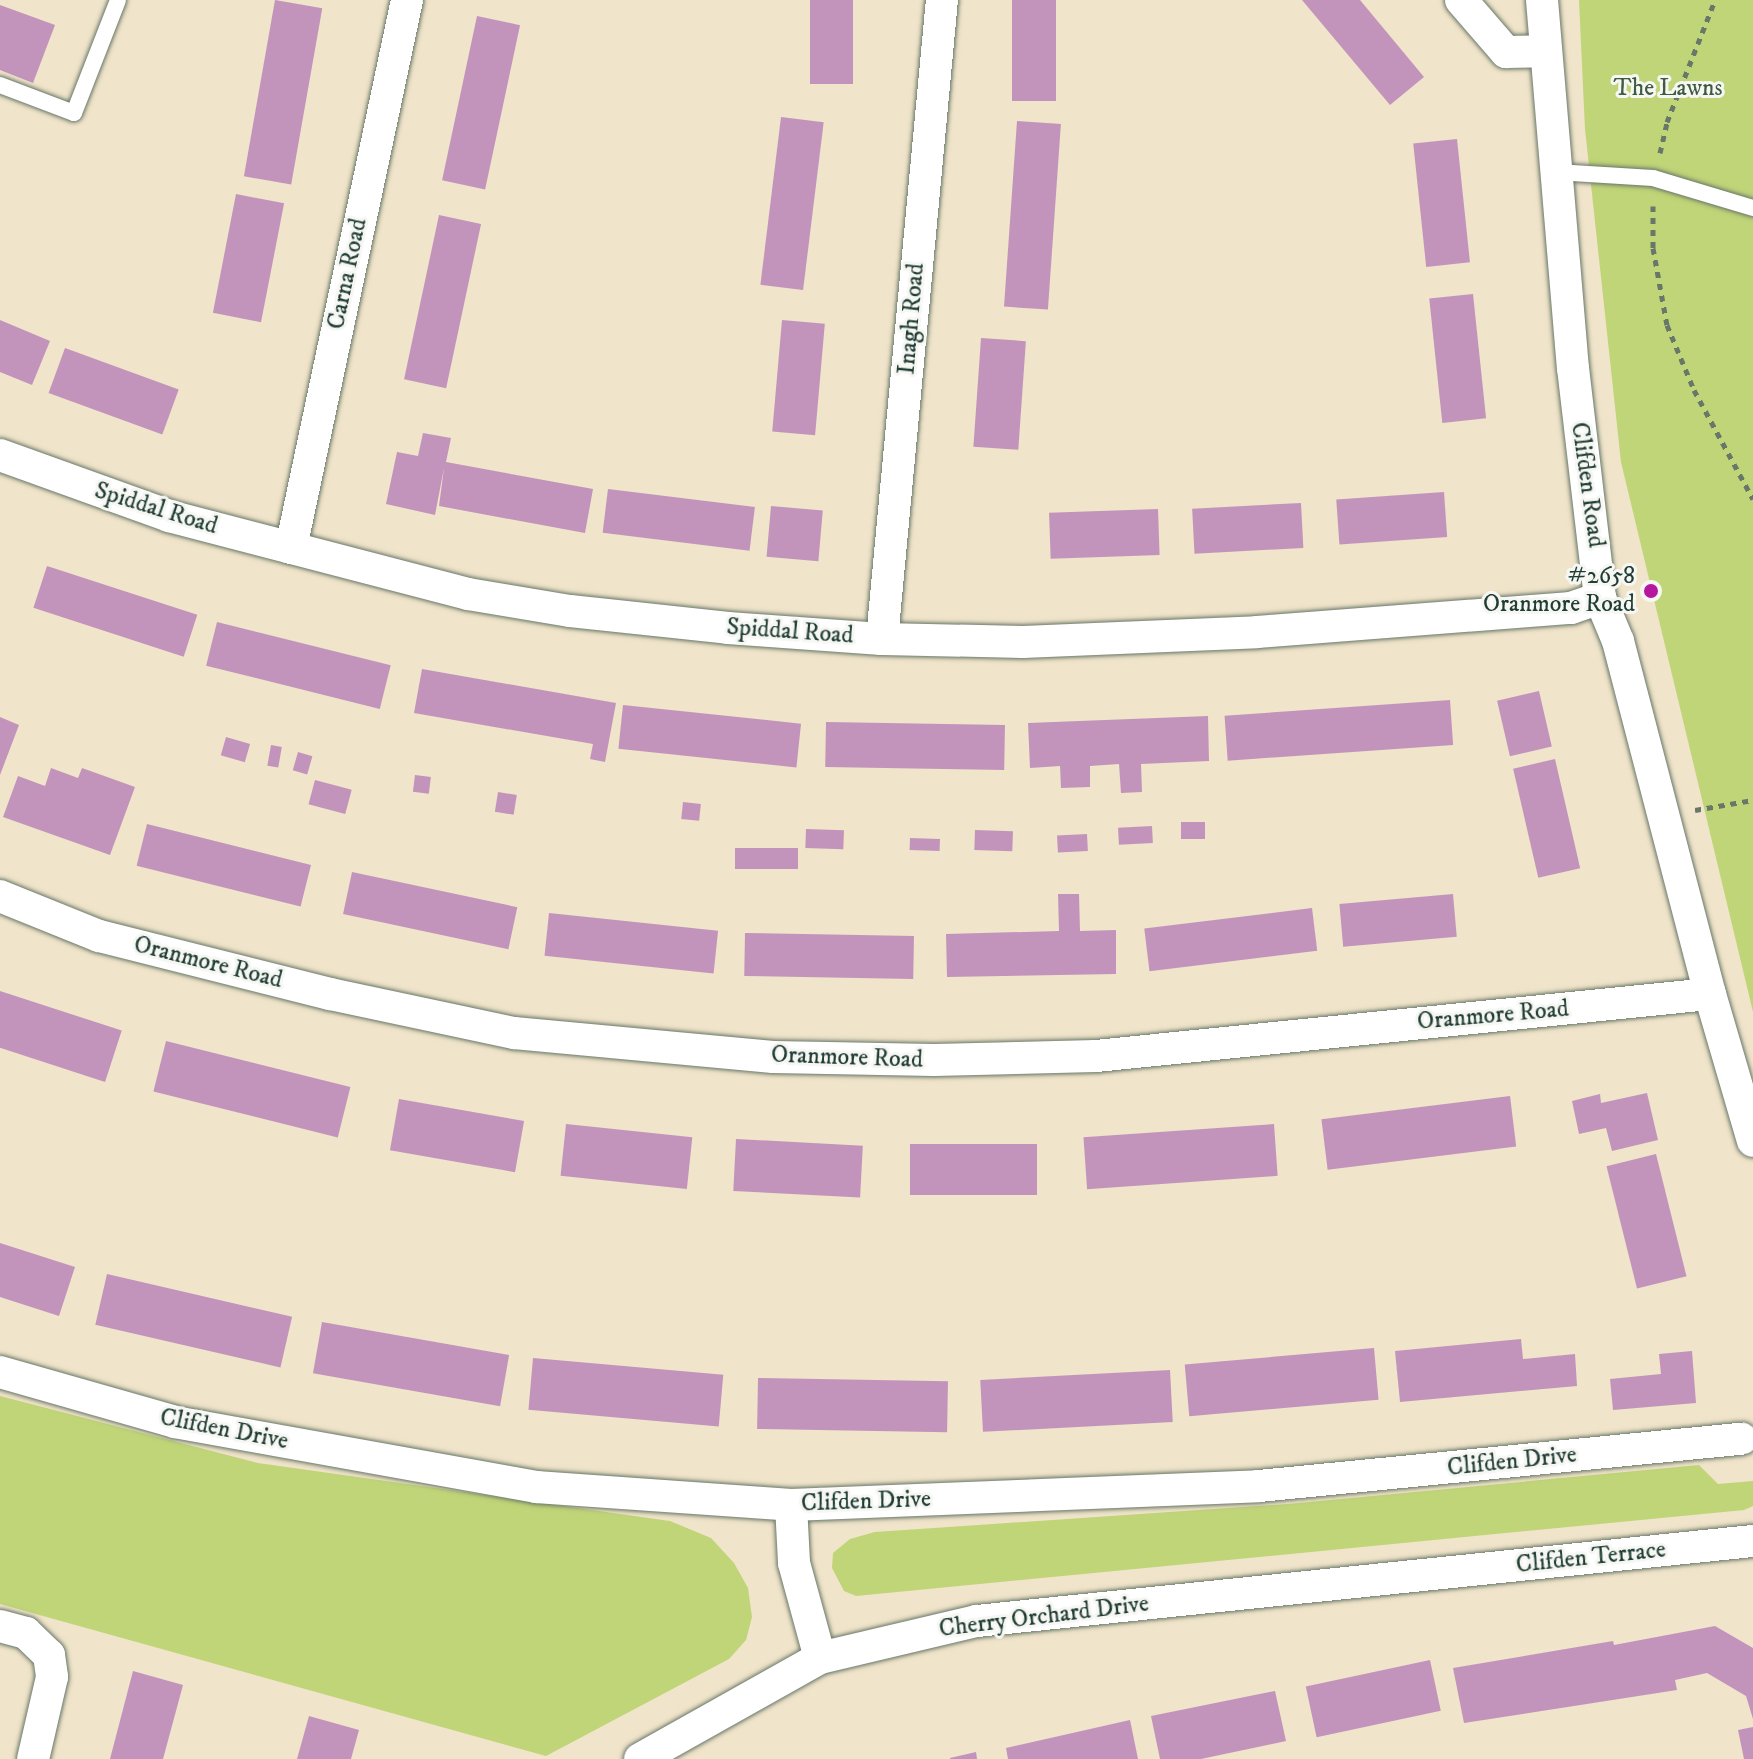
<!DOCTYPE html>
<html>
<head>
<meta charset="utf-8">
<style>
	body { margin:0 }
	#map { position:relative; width:1753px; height:1759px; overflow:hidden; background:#f0e4ca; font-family:"IM FELL DW Pica",serif }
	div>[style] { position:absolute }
	.green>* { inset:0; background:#c0d478 }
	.building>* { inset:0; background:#c294bc; transform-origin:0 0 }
	.path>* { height:5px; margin-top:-2.5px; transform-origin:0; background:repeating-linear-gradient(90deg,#687768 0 6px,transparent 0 12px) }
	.roads { filter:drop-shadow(0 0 2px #687768) drop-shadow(0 0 2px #687768) }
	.lane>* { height:16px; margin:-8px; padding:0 8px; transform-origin:8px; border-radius:8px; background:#fff }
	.street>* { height:32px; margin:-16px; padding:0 16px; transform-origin:16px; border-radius:16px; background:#fff }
	.dots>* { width:22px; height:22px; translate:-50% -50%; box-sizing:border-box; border:4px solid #f6f6f2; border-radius:50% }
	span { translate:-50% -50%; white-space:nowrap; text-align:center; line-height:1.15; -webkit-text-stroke:6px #f6f6f2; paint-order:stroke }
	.park-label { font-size:24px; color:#3f5b42 }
	.street-label { font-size:24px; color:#1f3d34 }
	.poi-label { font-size:24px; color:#1f3d34 }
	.right { translate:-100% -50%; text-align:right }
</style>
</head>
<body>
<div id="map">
	<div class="green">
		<div style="clip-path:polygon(1579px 0,1753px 0,1753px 1012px,1621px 462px,1585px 129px)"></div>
		<div style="clip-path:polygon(0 1396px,258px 1463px,670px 1521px,711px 1538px,734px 1563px,748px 1588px,752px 1617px,746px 1640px,729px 1659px,546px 1756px,0 1604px)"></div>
		<div style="clip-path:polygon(1699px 1465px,1718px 1484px,1753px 1481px,1753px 1506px,1744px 1510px,856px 1596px,844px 1591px,832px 1568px,833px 1553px,850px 1539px,875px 1532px,1288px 1504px)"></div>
	</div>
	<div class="building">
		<div style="left:275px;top:0;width:48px;height:179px;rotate:10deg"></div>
		<div style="left:810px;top:0;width:43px;height:84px"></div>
		<div style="left:1012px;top:0;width:44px;height:101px"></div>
		<div style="clip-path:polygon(1302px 0,1360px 0,1424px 77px,1390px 105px)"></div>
		<div style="clip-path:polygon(0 5px,55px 25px,33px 83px,0 70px)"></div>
		<div style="left:477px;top:16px;width:44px;height:168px;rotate:12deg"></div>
		<div style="left:781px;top:117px;width:43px;height:169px;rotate:7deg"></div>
		<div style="left:1017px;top:121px;width:44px;height:186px;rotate:4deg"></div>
		<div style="left:1457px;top:139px;width:124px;height:44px;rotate:84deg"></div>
		<div style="left:236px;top:194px;width:49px;height:121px;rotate:11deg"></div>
		<div style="left:439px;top:215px;width:43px;height:168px;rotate:12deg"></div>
		<div style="left:1473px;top:294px;width:125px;height:44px;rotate:84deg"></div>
		<div style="clip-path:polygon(0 320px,50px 341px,32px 385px,0 372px)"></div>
		<div style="left:782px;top:320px;width:43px;height:112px;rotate:5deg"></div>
		<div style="left:981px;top:338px;width:45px;height:109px;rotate:4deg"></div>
		<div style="left:65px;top:348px;width:121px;height:48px;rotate:20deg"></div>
		<div style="clip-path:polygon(423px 433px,451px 438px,446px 462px,593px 489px,585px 533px,439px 506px,444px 468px,435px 515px,386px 504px,397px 452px,418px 456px)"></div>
		<div style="left:608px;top:489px;width:148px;height:44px;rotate:7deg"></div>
		<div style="left:1444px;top:492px;width:45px;height:108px;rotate:86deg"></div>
		<div style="left:1301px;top:503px;width:45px;height:109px;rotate:87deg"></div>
		<div style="left:771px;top:506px;width:52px;height:51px;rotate:5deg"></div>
		<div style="left:1158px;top:509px;width:46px;height:109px;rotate:88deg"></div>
		<div style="left:47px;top:566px;width:158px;height:44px;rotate:18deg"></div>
		<div style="left:217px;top:622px;width:179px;height:45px;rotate:14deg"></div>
		<div style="clip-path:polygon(422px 669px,616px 703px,605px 762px,590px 759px,593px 744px,414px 713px)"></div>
		<div style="left:1539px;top:691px;width:57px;height:43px;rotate:77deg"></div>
		<div style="left:1450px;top:700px;width:45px;height:226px;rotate:86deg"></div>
		<div style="left:623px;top:705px;width:179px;height:44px;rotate:6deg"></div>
		<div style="clip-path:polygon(1208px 716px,1209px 761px,1141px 764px,1142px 792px,1121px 793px,1119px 764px,1090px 766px,1090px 787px,1061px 788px,1060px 766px,1030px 768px,1028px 723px)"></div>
		<div style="clip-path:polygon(0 717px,19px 725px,0 775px)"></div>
		<div style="left:826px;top:722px;width:179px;height:45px;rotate:1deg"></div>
		<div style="left:226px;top:737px;width:25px;height:19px;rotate:16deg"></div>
		<div style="left:271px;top:745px;width:11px;height:21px;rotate:10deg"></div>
		<div style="left:298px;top:752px;width:15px;height:19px;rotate:16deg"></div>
		<div style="left:1555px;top:759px;width:112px;height:43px;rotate:77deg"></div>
		<div style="clip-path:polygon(51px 768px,78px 778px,82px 768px,135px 787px,110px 855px,3px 817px,18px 776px,45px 786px)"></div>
		<div style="left:415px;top:775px;width:16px;height:17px;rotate:7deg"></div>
		<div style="left:315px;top:780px;width:38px;height:25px;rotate:15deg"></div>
		<div style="left:498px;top:792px;width:19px;height:20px;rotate:9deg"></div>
		<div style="left:683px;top:802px;width:18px;height:17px;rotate:6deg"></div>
		<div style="left:1205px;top:822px;width:17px;height:24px;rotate:90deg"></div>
		<div style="left:147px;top:824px;width:169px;height:43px;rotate:14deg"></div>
		<div style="left:1152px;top:826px;width:17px;height:34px;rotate:87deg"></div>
		<div style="left:806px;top:829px;width:38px;height:19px;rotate:2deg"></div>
		<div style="left:975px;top:830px;width:38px;height:20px;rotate:2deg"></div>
		<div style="left:1087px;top:834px;width:17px;height:30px;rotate:87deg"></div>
		<div style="left:910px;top:838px;width:30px;height:12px;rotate:2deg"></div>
		<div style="left:735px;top:848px;width:63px;height:21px"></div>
		<div style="left:352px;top:872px;width:169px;height:43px;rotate:12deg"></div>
		<div style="clip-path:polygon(1058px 894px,1079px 894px,1080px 931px,1116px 930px,1116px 974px,947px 977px,946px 934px,1059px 931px)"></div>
		<div style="left:1453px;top:894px;width:43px;height:114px;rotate:85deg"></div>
		<div style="left:1312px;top:908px;width:43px;height:169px;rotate:83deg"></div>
		<div style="left:549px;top:913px;width:170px;height:43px;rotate:6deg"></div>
		<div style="left:745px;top:933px;width:169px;height:43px;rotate:1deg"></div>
		<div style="left:0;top:991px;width:128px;height:54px;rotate:18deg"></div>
		<div style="left:166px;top:1041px;width:190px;height:52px;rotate:14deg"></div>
		<div style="clip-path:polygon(1647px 1093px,1658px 1140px,1612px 1151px,1606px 1128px,1579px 1134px,1572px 1101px,1600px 1094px,1601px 1103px)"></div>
		<div style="left:1510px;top:1096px;width:51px;height:190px;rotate:83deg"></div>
		<div style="left:399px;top:1099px;width:127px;height:52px;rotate:10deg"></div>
		<div style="left:566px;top:1124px;width:127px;height:52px;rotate:6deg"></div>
		<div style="left:1274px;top:1124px;width:52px;height:191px;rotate:86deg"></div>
		<div style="left:736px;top:1139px;width:127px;height:52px;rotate:3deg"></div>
		<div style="left:910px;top:1144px;width:127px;height:51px"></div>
		<div style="left:1656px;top:1154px;width:126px;height:51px;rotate:76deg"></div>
		<div style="clip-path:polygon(0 1243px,75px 1267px,59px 1316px,0 1297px)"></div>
		<div style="left:107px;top:1274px;width:190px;height:52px;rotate:13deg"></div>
		<div style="left:322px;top:1322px;width:190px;height:52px;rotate:10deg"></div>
		<div style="clip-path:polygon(1521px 1339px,1523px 1359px,1575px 1354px,1577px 1386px,1400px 1402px,1395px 1351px)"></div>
		<div style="left:1374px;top:1348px;width:52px;height:190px;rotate:85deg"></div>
		<div style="clip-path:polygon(1692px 1351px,1696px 1403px,1613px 1410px,1610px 1379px,1661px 1374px,1659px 1354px)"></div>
		<div style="left:533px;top:1358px;width:191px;height:52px;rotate:5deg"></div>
		<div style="left:1170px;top:1370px;width:52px;height:190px;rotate:87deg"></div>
		<div style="left:758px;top:1378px;width:190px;height:51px;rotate:1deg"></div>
		<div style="clip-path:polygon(1715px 1626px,1753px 1648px,1753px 1719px,1746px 1696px,1707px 1673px,1675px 1680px,1677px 1690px,1464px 1723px,1453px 1668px,1613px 1641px,1614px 1645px)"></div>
		<div style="left:1430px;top:1660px;width:52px;height:127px;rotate:78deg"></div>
		<div style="clip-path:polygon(133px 1671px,183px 1685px,163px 1759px,110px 1759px)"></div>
		<div style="clip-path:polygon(1275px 1691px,1286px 1741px,1201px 1759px,1160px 1759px,1151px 1716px)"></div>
		<div style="clip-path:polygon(309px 1716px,359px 1730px,351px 1759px,297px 1759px)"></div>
		<div style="clip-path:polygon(1130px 1720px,1138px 1759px,1008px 1759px,1006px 1748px)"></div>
		<div style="clip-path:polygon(1753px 1727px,1753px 1759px,1744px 1759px,1738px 1730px)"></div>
		<div style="clip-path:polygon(976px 1752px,977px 1759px,950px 1759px,950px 1758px)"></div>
	</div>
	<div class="path">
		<div style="left:1660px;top:153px;width:32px;rotate:-77deg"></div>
		<div style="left:1667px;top:122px;width:131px;rotate:-68.5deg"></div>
		<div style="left:1653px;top:206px;width:42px;rotate:90deg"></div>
		<div style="left:1653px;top:248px;width:78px;rotate:79.7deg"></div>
		<div style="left:1667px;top:325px;width:70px;rotate:67.4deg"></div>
		<div style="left:1694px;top:390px;width:124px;rotate:61.6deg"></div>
		<div style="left:1695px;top:810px;width:59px;rotate:-9.8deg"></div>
	</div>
	<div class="roads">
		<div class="lane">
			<div style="left:0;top:85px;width:79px;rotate:20.7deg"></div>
			<div style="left:74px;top:113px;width:121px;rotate:-68.7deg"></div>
			<div style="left:1556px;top:172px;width:97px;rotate:3.5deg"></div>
			<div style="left:1653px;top:178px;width:104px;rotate:16.7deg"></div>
		</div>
		<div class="street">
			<div style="left:1461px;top:0;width:69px;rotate:49.1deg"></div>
			<div style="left:1506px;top:52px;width:39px;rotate:-1deg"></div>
			<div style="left:1542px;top:0;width:369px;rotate:85.2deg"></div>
			<div style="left:1573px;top:368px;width:232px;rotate:83.3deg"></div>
			<div style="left:1600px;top:598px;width:47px;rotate:67.3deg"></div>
			<div style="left:1618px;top:641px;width:365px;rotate:75.4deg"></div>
			<div style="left:1710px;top:994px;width:153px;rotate:73.7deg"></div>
			<div style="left:0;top:455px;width:180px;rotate:19.8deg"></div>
			<div style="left:169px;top:516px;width:309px;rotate:14.6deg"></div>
			<div style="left:468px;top:594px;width:103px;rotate:9.5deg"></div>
			<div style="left:570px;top:611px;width:159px;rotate:6.1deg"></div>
			<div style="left:728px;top:628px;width:154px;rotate:4.1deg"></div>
			<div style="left:882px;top:639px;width:141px;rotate:1.2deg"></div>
			<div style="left:1023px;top:642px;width:234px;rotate:-2.4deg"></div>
			<div style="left:1257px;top:632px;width:315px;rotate:-4.4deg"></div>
			<div style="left:1571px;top:608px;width:31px;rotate:-19deg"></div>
			<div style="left:291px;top:548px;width:560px;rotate:-78.05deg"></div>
			<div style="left:882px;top:639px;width:642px;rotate:-84.64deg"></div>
			<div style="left:0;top:896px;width:107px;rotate:22deg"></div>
			<div style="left:99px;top:936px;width:238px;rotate:14.1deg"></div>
			<div style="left:330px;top:994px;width:188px;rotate:12deg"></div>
			<div style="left:514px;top:1033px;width:260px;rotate:5.3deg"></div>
			<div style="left:773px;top:1057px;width:161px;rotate:1.1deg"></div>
			<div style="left:934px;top:1060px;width:162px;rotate:-1.4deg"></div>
			<div style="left:1096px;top:1056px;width:617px;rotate:-5.77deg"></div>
			<div style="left:0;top:1372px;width:182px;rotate:15.9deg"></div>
			<div style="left:175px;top:1422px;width:367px;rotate:10.2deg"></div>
			<div style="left:536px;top:1487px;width:256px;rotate:4deg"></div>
			<div style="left:791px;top:1505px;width:468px;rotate:-2.3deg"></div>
			<div style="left:1259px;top:1486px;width:485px;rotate:-5.6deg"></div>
			<div style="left:791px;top:1505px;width:58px;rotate:87deg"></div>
			<div style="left:794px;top:1563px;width:98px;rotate:74.7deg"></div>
			<div style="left:0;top:1626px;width:27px;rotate:15deg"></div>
			<div style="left:26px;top:1633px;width:32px;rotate:44deg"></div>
			<div style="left:49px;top:1655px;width:22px;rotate:82deg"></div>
			<div style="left:52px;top:1677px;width:84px;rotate:103deg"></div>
			<div style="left:640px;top:1759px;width:206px;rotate:-29.3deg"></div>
			<div style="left:820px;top:1658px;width:161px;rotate:-13.3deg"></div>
			<div style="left:977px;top:1621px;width:780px;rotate:-5.89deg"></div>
		</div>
	</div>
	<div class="dots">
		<div style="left:1651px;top:591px;background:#b5179e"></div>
	</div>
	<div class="park-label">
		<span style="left:1668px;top:89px">The Lawns</span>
	</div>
	<div class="street-label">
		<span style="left:348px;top:274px;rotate:-78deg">Carna Road</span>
		<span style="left:912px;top:319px;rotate:-85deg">Inagh Road</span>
		<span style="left:1587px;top:485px;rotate:82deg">Clifden Road</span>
		<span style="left:156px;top:509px;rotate:17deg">Spiddal Road</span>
		<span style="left:790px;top:632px;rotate:4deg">Spiddal Road</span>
		<span style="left:208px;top:963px;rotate:14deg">Oranmore Road</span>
		<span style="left:1493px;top:1016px;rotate:-5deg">Oranmore Road</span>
		<span style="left:847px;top:1058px;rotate:2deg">Oranmore Road</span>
		<span style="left:224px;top:1430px;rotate:11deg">Clifden Drive</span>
		<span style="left:1512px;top:1462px;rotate:-6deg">Clifden Drive</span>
		<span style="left:866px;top:1502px;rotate:-2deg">Clifden Drive</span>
		<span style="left:1591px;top:1558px;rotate:-6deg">Clifden Terrace</span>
		<span style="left:1044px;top:1617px;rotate:-7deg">Cherry Orchard Drive</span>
	</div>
	<div class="poi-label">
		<span class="right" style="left:1635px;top:591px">#2658<br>Oranmore Road</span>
	</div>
</div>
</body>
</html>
